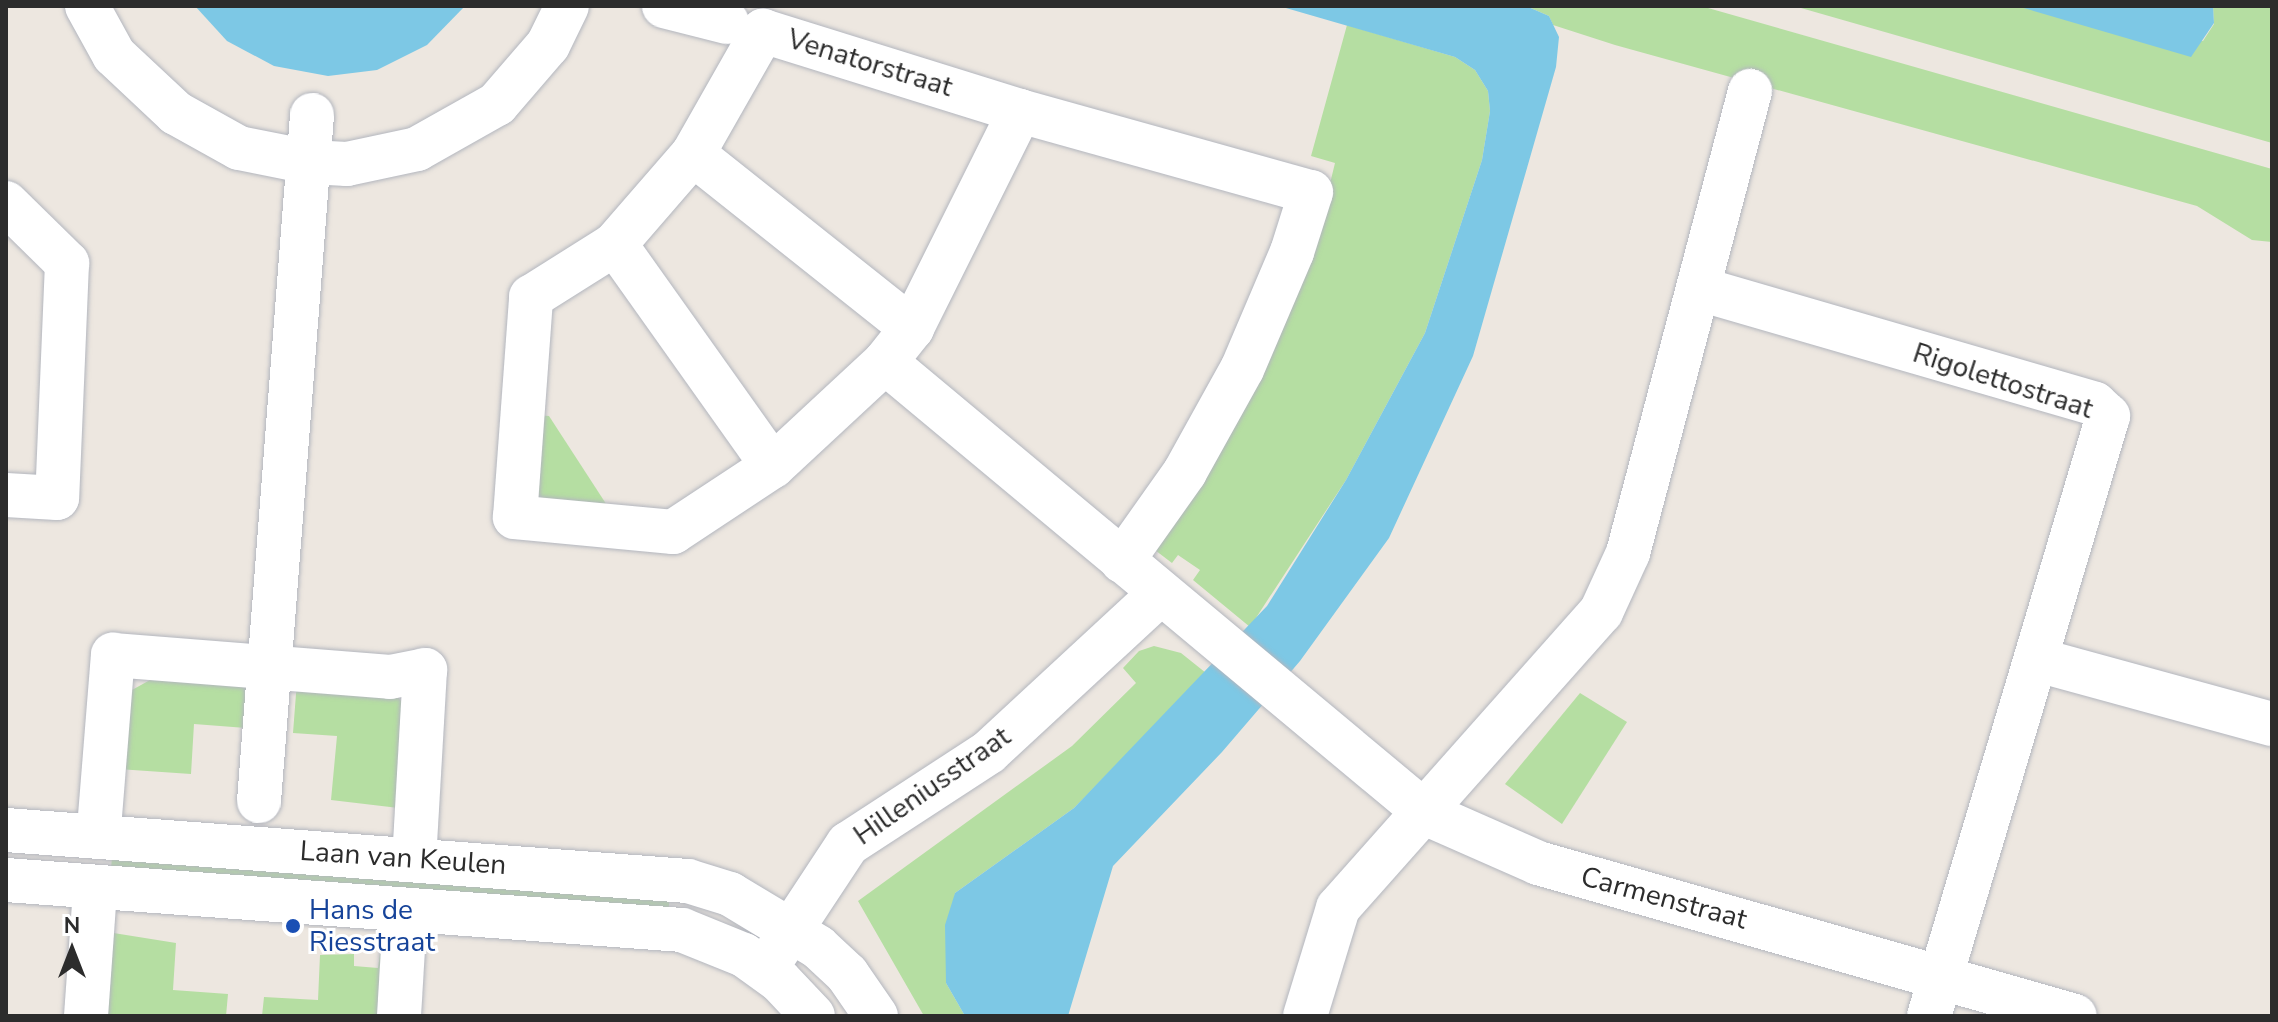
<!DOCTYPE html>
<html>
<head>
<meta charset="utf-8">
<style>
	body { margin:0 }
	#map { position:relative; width:2278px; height:1022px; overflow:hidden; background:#ede7e0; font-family:"Nunito Sans",sans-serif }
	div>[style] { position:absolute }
	.green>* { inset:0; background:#b5dea2; transform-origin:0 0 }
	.water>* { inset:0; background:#7dc8e5 }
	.roads { filter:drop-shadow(0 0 2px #b3b6be) drop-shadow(0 0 2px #b3b6be) }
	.minor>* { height:44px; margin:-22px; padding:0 22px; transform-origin:22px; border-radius:22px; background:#fff }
	.dots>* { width:22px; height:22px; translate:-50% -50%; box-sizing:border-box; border:4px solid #fff; border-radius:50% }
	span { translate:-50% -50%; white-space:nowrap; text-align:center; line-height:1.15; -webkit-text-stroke:6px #fff; paint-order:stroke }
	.street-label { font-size:28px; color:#2c2c2c }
	.transit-label { font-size:28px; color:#164399 }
	.left { translate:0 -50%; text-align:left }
	.frame { position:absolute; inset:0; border:8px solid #2c2c2c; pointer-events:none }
	.north { position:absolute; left:32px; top:910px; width:80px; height:80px; -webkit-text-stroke:6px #fff; paint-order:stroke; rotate:0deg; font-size:22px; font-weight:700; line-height:32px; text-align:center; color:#2c2c2c }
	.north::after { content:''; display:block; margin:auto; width:28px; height:36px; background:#2c2c2c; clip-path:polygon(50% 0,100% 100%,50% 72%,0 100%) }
</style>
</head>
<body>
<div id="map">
	<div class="green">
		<div style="clip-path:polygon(1526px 6px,1701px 6px,2272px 169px,2272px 242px,2252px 240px,2197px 206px,1615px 45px,1553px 25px,1549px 16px)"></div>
		<div style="clip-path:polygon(1794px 6px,2018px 6px,2203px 41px,2214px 24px,2213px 6px,2272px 6px,2272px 143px)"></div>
		<div style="clip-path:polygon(1347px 25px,1455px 57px,1475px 70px,1488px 91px,1490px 111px,1482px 160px,1425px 333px,1346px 480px,1250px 627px,1193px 580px,1200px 570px,1178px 555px,1172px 563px,1147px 544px,1324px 208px,1335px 163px,1311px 156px)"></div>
		<div style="clip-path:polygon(537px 415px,549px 416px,612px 513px,532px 505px)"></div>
		<div style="clip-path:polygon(1154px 646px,1181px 653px,1206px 673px,1074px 808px,955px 893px,946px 983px,965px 1016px,924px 1016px,858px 901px,1072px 746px,1136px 683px,1123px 668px,1139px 651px)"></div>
		<div style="clip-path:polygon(168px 670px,250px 675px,246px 728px,194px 724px,191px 774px,118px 769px,123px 695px)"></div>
		<div style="clip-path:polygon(297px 681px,392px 690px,411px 713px,407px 809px,331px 800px,337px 736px,293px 733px)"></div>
		<div style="clip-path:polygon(1580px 693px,1627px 722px,1562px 824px,1505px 784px)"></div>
		<div style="left:113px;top:846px;width:559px;height:26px;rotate:5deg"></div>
		<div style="clip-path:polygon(101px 931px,176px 943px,173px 990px,228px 994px,226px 1016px,104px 1016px)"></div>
		<div style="clip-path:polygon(354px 954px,354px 966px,378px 968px,380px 954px,395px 957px,392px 1016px,262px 1016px,264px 997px,318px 1000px,320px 955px)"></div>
	</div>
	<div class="water">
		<div style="clip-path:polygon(195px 6px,465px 6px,427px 45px,377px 70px,328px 76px,274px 66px,227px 41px)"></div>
		<div style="clip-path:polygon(1279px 6px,1526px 6px,1549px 16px,1559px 37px,1556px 67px,1473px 356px,1389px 538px,1300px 661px,1222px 752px,1113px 866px,1068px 1016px,965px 1016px,946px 983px,945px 925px,955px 893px,1074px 808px,1267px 606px,1346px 480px,1425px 333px,1482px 160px,1490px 111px,1488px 91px,1475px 70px,1455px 57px)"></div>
		<div style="clip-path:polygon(2017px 6px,2213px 6px,2214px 23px,2191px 57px)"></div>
	</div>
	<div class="roads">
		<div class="minor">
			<div style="left:87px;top:6px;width:56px;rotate:61.1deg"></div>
			<div style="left:114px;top:55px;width:85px;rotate:43.1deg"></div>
			<div style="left:176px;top:113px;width:72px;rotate:29.1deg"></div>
			<div style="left:239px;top:148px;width:71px;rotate:11.3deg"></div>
			<div style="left:309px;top:162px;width:38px;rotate:3deg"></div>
			<div style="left:347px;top:164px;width:72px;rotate:-12.1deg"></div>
			<div style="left:417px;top:149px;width:92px;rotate:-29.4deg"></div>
			<div style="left:497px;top:104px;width:78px;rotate:-49.2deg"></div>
			<div style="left:548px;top:45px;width:43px;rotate:-64deg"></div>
			<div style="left:664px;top:6px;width:65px;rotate:14.3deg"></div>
			<div style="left:1020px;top:111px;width:242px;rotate:116.5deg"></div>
			<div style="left:912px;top:328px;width:43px;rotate:128.5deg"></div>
			<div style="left:885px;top:362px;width:153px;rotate:137.1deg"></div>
			<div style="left:773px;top:466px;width:120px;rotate:146.6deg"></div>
			<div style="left:673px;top:532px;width:159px;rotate:-174.6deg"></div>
			<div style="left:515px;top:517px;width:221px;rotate:-85.8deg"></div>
			<div style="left:531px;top:297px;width:99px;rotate:-32.2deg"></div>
			<div style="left:615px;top:244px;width:119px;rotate:-49.1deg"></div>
			<div style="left:693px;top:154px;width:142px;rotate:-60.4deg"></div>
			<div style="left:763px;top:31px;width:269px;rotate:17.3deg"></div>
			<div style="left:1020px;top:111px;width:302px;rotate:15.6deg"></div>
			<div style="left:1311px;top:192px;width:63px;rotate:107.6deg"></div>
			<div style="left:1292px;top:252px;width:127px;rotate:113.1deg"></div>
			<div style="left:1242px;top:369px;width:118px;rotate:119deg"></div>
			<div style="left:1185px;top:472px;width:109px;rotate:125.3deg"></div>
			<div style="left:693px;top:154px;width:280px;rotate:38.5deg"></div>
			<div style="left:6px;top:203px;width:86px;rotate:44.5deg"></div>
			<div style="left:67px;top:263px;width:235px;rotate:92.4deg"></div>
			<div style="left:57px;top:498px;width:51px;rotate:-176.6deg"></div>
			<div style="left:615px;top:244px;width:272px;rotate:54.6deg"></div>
			<div style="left:1700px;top:289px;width:411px;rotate:16.2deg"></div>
			<div style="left:2095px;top:404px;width:18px;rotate:43deg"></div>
			<div style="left:2108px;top:416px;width:626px;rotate:106.61deg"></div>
			<div style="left:885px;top:362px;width:706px;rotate:39.83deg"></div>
			<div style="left:1427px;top:814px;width:121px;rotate:23.8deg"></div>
			<div style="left:1538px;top:863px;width:558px;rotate:15.9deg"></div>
			<div style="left:2038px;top:660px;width:243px;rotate:15.3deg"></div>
			<div style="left:259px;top:801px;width:688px;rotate:-85.58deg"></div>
			<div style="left:100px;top:816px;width:162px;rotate:-85.4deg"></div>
			<div style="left:113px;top:655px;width:278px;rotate:4.5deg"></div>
			<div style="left:390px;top:677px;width:36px;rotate:-11deg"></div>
			<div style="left:425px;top:670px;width:171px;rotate:93.3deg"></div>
			<div style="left:6px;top:830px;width:684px;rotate:4.28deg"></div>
			<div style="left:688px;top:881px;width:44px;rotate:17.2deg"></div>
			<div style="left:730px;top:894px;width:103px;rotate:31.1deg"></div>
			<div style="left:818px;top:947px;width:40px;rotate:43deg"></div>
			<div style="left:847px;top:974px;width:51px;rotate:55.4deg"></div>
			<div style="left:6px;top:880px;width:678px;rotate:4.23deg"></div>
			<div style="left:682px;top:930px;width:67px;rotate:22deg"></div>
			<div style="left:744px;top:955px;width:44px;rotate:35.8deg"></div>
			<div style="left:780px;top:981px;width:48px;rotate:46.7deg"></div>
			<div style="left:776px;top:953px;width:131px;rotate:-56.6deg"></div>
			<div style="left:848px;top:844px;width:168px;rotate:-33.1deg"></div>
			<div style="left:989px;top:752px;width:234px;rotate:-42.8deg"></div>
			<div style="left:86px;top:1016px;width:112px;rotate:-85.9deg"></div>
			<div style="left:399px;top:1016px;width:83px;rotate:-86.6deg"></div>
			<div style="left:1305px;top:1016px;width:113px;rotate:-73deg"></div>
			<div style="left:1338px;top:908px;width:396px;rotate:-48.4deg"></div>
			<div style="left:1601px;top:612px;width:65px;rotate:-65.4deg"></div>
			<div style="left:1628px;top:553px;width:478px;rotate:-75.2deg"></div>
		</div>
	</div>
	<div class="dots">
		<div style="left:293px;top:926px;background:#1a4fb4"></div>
	</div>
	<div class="street-label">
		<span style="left:870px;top:63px;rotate:17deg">Venatorstraat</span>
		<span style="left:2003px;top:381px;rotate:18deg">Rigolettostraat</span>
		<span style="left:932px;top:786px;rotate:-35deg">Hilleniusstraat</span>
		<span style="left:403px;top:858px;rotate:4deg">Laan van Keulen</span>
		<span style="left:1664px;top:898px;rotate:15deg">Carmenstraat</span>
	</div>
	<div class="transit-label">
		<span class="left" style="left:309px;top:926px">Hans de<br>Riesstraat</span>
	</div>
	<div class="frame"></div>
	<div class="north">N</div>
</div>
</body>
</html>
